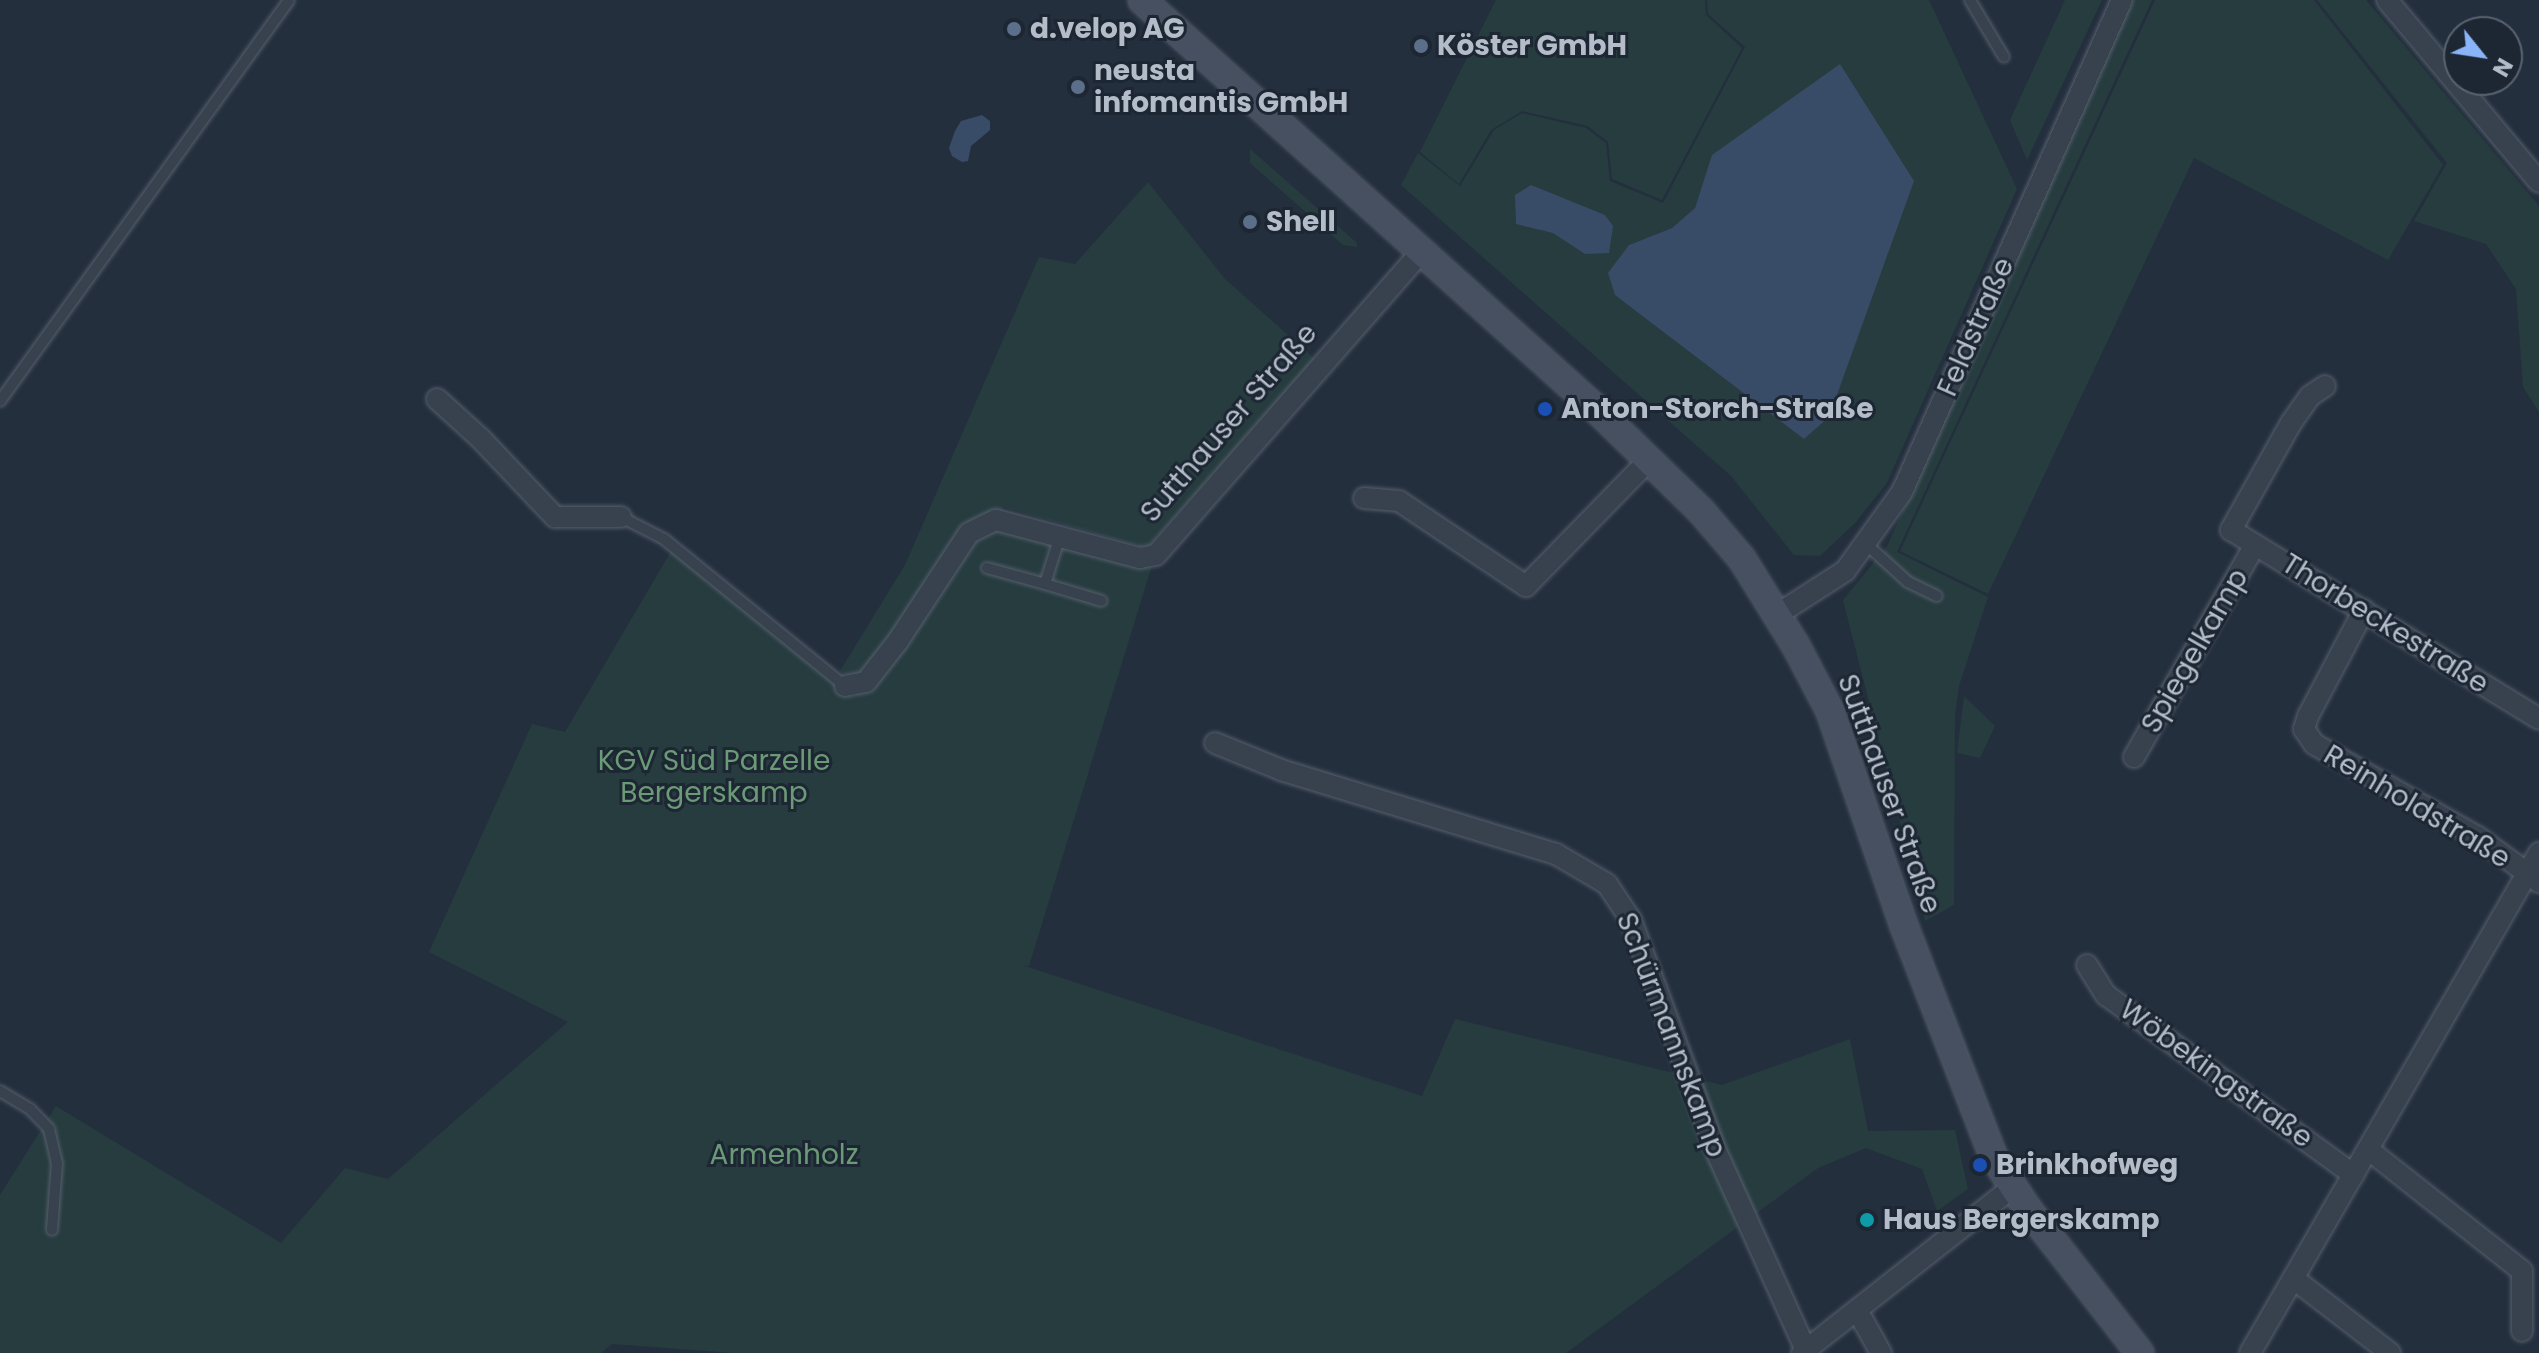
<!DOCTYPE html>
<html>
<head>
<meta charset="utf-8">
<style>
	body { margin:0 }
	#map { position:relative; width:2539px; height:1353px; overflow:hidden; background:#242f3e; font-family:Poppins,sans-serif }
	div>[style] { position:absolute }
	.green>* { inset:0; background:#263c3f }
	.water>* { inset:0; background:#394c67 }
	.roads { filter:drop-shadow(0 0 2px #565f6c) drop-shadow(0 0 2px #565f6c) }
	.lane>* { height:10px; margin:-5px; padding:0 5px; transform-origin:5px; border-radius:5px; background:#38414e }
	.street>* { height:20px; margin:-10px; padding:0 10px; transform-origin:10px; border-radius:10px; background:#38414e }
	.secondary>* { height:26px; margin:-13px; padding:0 13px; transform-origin:13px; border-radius:13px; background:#465061 }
	.dots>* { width:22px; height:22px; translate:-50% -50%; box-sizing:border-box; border:4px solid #1d2633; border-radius:50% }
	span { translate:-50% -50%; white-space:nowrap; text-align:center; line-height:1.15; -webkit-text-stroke:6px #1d2633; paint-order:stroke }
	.poi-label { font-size:28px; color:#b4bcc9; font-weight:700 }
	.left { translate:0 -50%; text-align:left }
	.street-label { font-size:28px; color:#b4bcc9 }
	.park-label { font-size:28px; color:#6b9a76 }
	.north { position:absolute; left:2443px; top:16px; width:80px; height:80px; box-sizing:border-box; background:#1d2633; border:2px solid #59626f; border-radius:50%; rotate:120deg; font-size:22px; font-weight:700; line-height:32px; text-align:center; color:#b4bcc9 }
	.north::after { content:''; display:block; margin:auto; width:28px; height:36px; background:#8ab4f8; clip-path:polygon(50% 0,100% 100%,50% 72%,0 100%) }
</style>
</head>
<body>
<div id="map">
	<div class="green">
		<div style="clip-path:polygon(1496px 0,1705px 0,1706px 15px,1742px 48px,1662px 200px,1612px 179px,1608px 142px,1588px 126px,1522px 111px,1491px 130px,1459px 184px,1420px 152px)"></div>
		<div style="clip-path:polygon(evenodd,1707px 0,1929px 0,2017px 189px,1887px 483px,1855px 523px,1820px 556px,1794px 555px,1731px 476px,1401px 185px,1418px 153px,1460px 186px,1494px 130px,1522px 113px,1586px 128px,1606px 143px,1610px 181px,1663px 203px,1745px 47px,1708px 14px,1707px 0,1841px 65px,1803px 438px,1629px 245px,1672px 228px,1695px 208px,1713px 155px,1841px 65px)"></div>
		<div style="clip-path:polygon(2065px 0,2102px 0,2027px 160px,2010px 120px)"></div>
		<div style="clip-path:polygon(2132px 0,2152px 0,1897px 552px,1988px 597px,1959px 686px,1955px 716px,1954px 905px,1925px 921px,1843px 600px,1887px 546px)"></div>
		<div style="clip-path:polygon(2155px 0,2314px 0,2443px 165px,2388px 260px,2194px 158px,1988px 594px,1900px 551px)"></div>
		<div style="clip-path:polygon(2317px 0,2366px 0,2539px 206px,2539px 412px,2523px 387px,2516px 289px,2486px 244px,2414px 221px,2447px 163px)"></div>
		<div style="clip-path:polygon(1250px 149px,1357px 243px,1357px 247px,1343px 245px,1250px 163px)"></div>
		<div style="clip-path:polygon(1148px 182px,1225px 279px,1315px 359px,1147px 548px,1003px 507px,997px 521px,1153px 562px,1029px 966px,1022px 965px,1422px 1096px,1455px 1019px,1722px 1085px,1850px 1039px,1868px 1131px,1955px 1130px,1968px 1189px,1937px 1211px,1922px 1169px,1866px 1148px,1818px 1168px,1566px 1353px,734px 1353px,612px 1344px,601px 1353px,0 1353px,0 1195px,56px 1106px,281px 1243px,345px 1168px,388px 1179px,568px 1022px,429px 952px,532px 724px,565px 732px,673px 548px,854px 697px,864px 685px,840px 671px,905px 565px,1039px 257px,1075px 264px)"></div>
		<div style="clip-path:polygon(1964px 696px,1995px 726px,1980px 758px,1957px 753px)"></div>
	</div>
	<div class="water">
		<div style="clip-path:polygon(1840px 64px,1914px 181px,1829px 417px,1804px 439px,1615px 295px,1608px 273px,1629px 245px,1672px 228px,1695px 208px,1712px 155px)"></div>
		<div style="clip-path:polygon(982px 115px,990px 121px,990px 130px,971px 146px,968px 161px,962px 162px,952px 156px,949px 148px,955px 131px,961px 121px)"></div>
		<div style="clip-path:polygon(1531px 185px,1605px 215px,1613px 226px,1609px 253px,1585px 254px,1553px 233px,1516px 224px,1515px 195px)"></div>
	</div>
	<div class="roads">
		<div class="lane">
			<div style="left:1970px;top:0;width:66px;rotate:59.2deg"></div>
			<div style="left:0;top:401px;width:494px;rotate:-54.2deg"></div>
			<div style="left:621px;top:517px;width:48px;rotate:27.1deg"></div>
			<div style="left:664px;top:539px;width:233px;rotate:39.1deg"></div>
			<div style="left:1060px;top:536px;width:50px;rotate:107.4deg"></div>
			<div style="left:1045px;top:584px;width:59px;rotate:16.6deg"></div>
			<div style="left:1866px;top:544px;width:57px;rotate:42.1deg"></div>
			<div style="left:1908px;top:582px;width:32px;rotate:26deg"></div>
			<div style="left:987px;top:568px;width:60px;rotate:15.4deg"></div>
			<div style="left:0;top:1091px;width:35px;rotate:31deg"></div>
			<div style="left:30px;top:1109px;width:28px;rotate:46deg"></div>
			<div style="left:49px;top:1129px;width:35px;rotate:77deg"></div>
			<div style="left:57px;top:1163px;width:67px;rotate:94.3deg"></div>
		</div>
		<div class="street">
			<div style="left:2387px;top:0;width:237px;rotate:50.1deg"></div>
			<div style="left:2325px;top:386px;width:18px;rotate:146deg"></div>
			<div style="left:2310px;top:396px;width:33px;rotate:125deg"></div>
			<div style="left:2291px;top:423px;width:123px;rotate:119.3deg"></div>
			<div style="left:2231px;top:530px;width:361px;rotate:31.5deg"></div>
			<div style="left:437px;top:399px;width:59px;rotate:42.3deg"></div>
			<div style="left:481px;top:439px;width:108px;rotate:46.5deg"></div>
			<div style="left:555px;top:517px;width:66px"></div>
			<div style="left:1364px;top:498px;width:35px;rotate:5deg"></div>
			<div style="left:1399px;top:501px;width:153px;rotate:33.8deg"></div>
			<div style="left:1526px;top:586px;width:176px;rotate:-45.7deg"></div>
			<div style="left:2364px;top:610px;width:120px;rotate:117.8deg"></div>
			<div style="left:2308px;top:716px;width:14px;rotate:107deg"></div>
			<div style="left:2304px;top:729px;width:18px;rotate:56deg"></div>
			<div style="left:2314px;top:744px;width:189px;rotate:29.6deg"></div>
			<div style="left:2478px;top:837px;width:76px;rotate:36.4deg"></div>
			<div style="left:1778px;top:614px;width:80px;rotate:-32.7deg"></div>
			<div style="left:1845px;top:571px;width:97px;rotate:-54.2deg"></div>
			<div style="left:1902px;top:492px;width:539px;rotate:-65.91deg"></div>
			<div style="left:845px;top:686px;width:21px;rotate:-11deg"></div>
			<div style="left:866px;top:682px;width:52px;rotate:-52deg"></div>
			<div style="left:898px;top:641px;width:129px;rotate:-56.7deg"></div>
			<div style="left:969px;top:533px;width:30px;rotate:-26deg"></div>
			<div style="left:996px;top:520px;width:149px;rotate:14.8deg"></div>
			<div style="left:1140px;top:558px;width:16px;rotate:-11deg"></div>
			<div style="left:1156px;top:555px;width:404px;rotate:-48.8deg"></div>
			<div style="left:1215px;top:743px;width:71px;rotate:22.2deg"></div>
			<div style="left:1281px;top:770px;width:288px;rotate:17deg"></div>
			<div style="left:1556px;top:854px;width:59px;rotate:30.5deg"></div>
			<div style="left:1607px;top:884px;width:43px;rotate:56.3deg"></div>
			<div style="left:1631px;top:920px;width:246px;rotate:69.8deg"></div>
			<div style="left:1716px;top:1151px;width:218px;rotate:65.7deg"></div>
			<div style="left:2134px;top:757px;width:244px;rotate:-60.3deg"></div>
			<div style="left:2087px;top:965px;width:36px;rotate:58deg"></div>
			<div style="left:2106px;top:995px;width:306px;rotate:36deg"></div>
			<div style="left:2369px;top:1150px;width:195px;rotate:38.3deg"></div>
			<div style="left:2522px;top:1271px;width:60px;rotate:90deg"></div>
			<div style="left:2294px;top:1279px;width:121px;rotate:37.6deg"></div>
			<div style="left:1857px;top:1310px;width:49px;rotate:60.8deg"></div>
			<div style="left:1802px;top:1353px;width:268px;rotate:-38.2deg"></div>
			<div style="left:2250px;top:1353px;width:578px;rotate:-59.97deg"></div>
		</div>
		<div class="secondary">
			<div style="left:1142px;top:0;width:607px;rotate:41.99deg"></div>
			<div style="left:1593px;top:406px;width:151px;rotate:44.2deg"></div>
			<div style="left:1701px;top:511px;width:63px;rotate:49.5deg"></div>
			<div style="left:1742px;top:559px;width:102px;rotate:58.2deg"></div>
			<div style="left:1796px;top:646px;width:73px;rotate:62.4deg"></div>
			<div style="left:1830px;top:711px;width:227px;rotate:71deg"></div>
			<div style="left:1904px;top:926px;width:247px;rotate:68.8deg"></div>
			<div style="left:1993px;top:1156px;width:62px;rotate:56.8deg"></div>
			<div style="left:2027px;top:1208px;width:184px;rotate:52.1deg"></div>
		</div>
	</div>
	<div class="dots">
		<div style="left:1014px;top:29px;background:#5c6f8a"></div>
		<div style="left:1421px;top:46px;background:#5c6f8a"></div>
		<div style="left:1078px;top:87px;background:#5c6f8a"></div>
		<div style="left:1250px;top:222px;background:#5c6f8a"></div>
		<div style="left:1545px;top:409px;background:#1a4fb4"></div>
		<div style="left:1980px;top:1165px;background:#1a4fb4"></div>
		<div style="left:1867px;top:1220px;background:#0f9aa8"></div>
	</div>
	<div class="poi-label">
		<span class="left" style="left:1030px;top:29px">d.velop AG</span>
		<span class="left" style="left:1437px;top:46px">Köster GmbH</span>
		<span class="left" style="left:1094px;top:87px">neusta<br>infomantis GmbH</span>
		<span class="left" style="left:1266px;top:222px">Shell</span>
		<span class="left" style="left:1561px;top:409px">Anton-Storch-Straße</span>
		<span class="left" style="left:1996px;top:1165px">Brinkhofweg</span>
		<span class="left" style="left:1883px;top:1220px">Haus Bergerskamp</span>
	</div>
	<div class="street-label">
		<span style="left:1976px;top:327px;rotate:-66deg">Feldstraße</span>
		<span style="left:1229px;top:423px;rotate:-49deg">Sutthauser Straße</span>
		<span style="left:2385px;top:624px;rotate:32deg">Thorbeckestraße</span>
		<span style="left:2195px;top:651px;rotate:-60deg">Spiegelkamp</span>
		<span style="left:1889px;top:794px;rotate:70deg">Sutthauser Straße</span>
		<span style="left:2417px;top:807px;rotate:31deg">Reinholdstraße</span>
		<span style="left:1671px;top:1035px;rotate:69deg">Schürmannskamp</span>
		<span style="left:2216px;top:1074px;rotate:36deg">Wöbekingstraße</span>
	</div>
	<div class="park-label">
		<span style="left:714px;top:777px">KGV Süd Parzelle<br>Bergerskamp</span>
		<span style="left:784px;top:1155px">Armenholz</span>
	</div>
	<div class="north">N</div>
</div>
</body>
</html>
